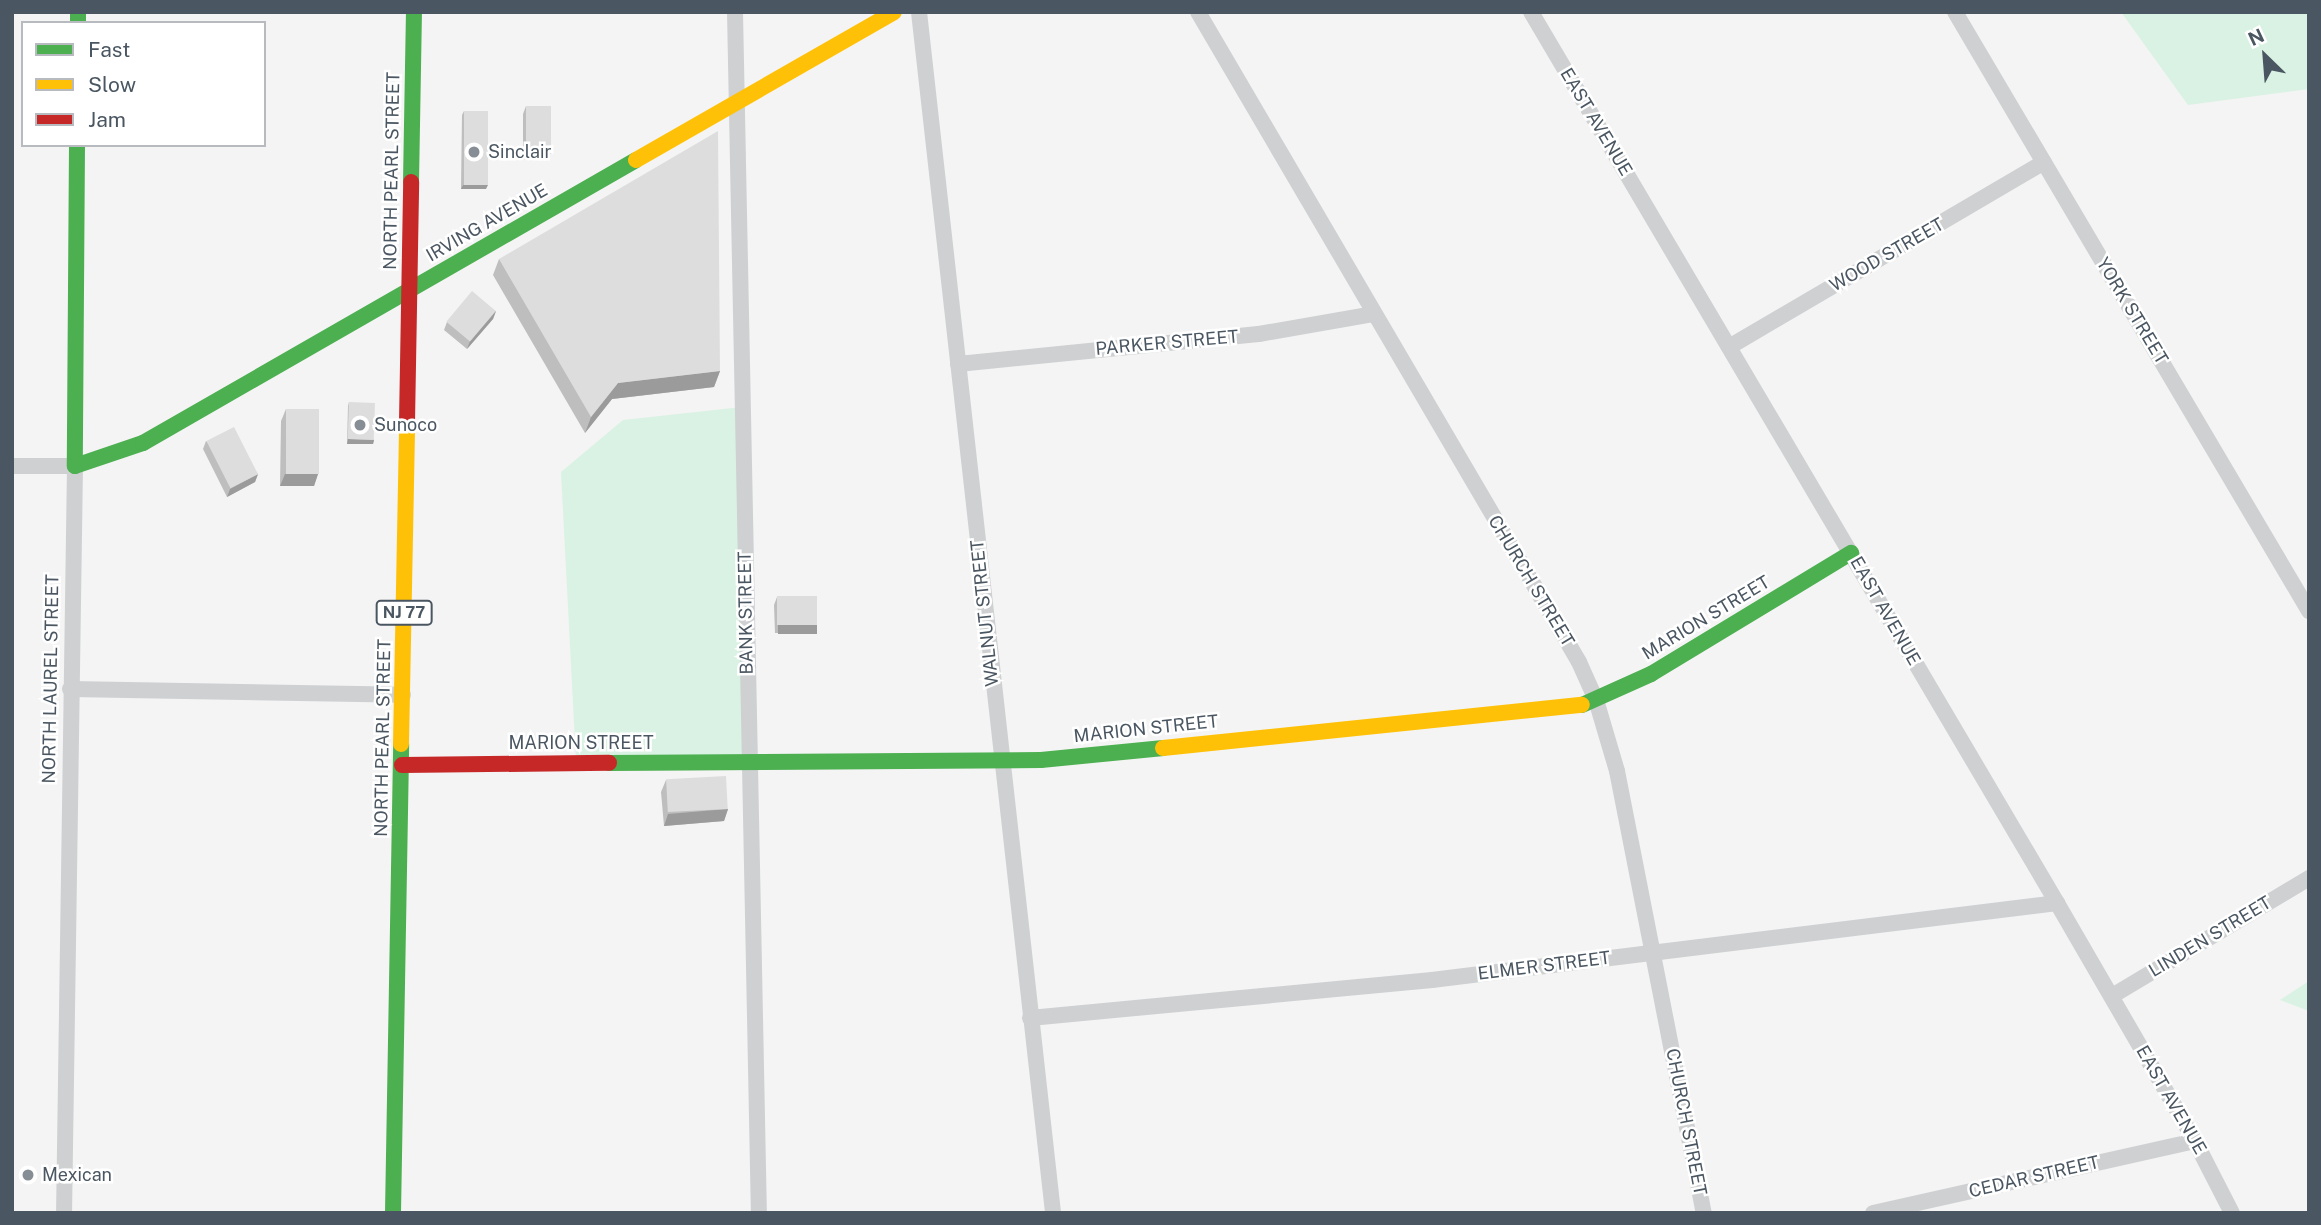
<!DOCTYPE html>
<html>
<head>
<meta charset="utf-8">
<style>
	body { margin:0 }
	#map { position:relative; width:2321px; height:1225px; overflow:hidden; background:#f4f4f4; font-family:"Public Sans",sans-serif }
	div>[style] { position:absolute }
	.green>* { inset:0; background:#d9f2e3 }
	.street>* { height:16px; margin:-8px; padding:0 8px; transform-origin:8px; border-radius:8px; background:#ced0d2 }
	.fast>* { height:16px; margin:-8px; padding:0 8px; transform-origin:8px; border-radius:8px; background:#4caf50 }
	.slow>* { height:16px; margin:-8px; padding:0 8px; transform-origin:8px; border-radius:8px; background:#ffc107 }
	.jam>* { height:16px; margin:-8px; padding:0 8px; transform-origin:8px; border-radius:8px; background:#c62828 }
	.wall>* { inset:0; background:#bebebf }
	.shaded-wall>* { inset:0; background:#9b9b9b; transform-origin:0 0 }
	.building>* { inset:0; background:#ddddde; transform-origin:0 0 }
	.dots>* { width:19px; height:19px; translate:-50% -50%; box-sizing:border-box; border:4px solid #fff; border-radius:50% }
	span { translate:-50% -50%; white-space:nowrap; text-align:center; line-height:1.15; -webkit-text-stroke:5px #fff; paint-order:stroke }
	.shield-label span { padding:2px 5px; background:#fff; border:2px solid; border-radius:5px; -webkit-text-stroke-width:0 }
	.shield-label { font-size:16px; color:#4a5661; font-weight:700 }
	.street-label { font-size:18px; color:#4a5661 }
	.poi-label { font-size:18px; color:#4a5661 }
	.left { translate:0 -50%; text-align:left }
	.frame { position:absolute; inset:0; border:14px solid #4a5661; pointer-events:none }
	.legend { position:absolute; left:21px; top:21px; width:245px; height:126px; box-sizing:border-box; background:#fff; border:2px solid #b7bbc0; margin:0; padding:9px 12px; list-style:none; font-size:21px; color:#4a5661 }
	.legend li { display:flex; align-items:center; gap:14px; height:35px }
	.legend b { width:35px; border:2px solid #b7bbc0 }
	.north { position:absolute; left:2230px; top:21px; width:70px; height:70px; -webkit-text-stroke:5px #fff; paint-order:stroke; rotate:335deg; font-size:19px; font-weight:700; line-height:28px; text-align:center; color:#4a5661 }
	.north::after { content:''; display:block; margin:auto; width:24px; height:32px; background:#4a5661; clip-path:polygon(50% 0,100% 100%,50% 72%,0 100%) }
</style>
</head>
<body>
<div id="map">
	<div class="green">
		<div style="clip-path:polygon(2121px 12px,2309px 12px,2309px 89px,2188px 105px)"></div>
		<div style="clip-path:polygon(742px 407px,750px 762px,576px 761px,561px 472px,623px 420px)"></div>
		<div style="clip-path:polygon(2309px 981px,2309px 1011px,2280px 1000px)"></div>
	</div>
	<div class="street">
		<div style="left:735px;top:12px;width:1201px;rotate:88.86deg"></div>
		<div style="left:919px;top:12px;width:1208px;rotate:83.63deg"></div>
		<div style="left:1198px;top:12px;width:753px;rotate:59.62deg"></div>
		<div style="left:1579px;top:662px;width:42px;rotate:65.9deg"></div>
		<div style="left:1596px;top:700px;width:74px;rotate:73.5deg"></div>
		<div style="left:1617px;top:771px;width:450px;rotate:78.9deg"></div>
		<div style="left:1531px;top:12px;width:1035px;rotate:59.44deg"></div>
		<div style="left:2057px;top:903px;width:275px;rotate:59.9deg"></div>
		<div style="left:2195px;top:1141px;width:81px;rotate:62.8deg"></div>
		<div style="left:1955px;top:12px;width:696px;rotate:59.42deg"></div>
		<div style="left:1729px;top:347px;width:365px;rotate:-30.4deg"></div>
		<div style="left:958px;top:364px;width:302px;rotate:-5.7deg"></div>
		<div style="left:1259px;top:334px;width:117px;rotate:-9.9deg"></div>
		<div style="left:12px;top:466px;width:63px"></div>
		<div style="left:75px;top:466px;width:747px;rotate:90.84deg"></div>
		<div style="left:70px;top:689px;width:333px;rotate:1deg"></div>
		<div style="left:2112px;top:996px;width:230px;rotate:-30.9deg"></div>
		<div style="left:1030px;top:1018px;width:404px;rotate:-5.4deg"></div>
		<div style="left:1432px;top:980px;width:630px;rotate:-7.02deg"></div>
		<div style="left:1873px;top:1213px;width:330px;rotate:-12.6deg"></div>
	</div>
	<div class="fast">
		<div style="left:78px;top:12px;width:11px;rotate:90deg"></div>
		<div style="left:77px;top:145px;width:321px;rotate:90.4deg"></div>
		<div style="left:75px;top:466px;width:72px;rotate:-18.7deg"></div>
		<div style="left:143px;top:443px;width:568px;rotate:-29.86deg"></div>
		<div style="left:411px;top:182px;width:170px;rotate:-89deg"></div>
		<div style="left:1582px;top:705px;width:76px;rotate:-24.2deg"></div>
		<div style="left:1651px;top:674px;width:234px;rotate:-31.2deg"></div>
		<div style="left:609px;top:763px;width:432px;rotate:-0.4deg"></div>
		<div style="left:1041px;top:760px;width:123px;rotate:-5.6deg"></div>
		<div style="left:393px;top:1213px;width:469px;rotate:-89deg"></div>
	</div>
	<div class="slow">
		<div style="left:636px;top:160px;width:297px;rotate:-29.8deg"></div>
		<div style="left:401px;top:744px;width:322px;rotate:-88.9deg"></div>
		<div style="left:1163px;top:748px;width:421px;rotate:-5.9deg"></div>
	</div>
	<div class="jam">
		<div style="left:407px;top:422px;width:240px;rotate:-89deg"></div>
		<div style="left:402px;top:765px;width:207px;rotate:-0.6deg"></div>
	</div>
	<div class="wall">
		<div style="clip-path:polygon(526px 106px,551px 151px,548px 160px,523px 159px,523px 114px)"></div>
		<div style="clip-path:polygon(464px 111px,486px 189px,461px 189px,462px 115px)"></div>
		<div style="clip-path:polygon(499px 259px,720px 371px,714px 387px,612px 399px,585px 433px,493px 275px)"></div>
		<div style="clip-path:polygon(496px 311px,493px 319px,467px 349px,444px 330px,447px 322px)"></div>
		<div style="clip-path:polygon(349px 402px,374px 440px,373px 444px,347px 444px,348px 406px)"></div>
		<div style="clip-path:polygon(286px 409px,318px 474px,314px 486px,280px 486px,281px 421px)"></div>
		<div style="clip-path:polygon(206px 441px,258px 474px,255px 482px,227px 497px,203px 449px)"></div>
		<div style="clip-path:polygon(777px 597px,817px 625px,815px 633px,775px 633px,774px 605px)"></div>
		<div style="clip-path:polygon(666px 780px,728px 809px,724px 821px,664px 826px,661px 792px)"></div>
	</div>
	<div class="shaded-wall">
		<div style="clip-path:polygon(526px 151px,551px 151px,548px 160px,523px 159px)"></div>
		<div style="clip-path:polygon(463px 185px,488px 185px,486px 189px,461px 189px)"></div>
		<div style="clip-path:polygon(496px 311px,493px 319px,467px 349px,470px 341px)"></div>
		<div style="clip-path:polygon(720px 371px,714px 387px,612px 399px,585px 433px,591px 417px,618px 383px)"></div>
		<div style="clip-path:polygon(348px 439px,374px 440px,373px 444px,347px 444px)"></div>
		<div style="clip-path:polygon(258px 474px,255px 482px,227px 497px,230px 489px)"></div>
		<div style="clip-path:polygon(285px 474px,318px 474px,314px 486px,280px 486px)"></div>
		<div style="left:778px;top:625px;width:39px;height:9px"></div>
		<div style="clip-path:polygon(728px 809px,724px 821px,664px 826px,668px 814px)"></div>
	</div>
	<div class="building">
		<div style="left:526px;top:106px;width:25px;height:45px"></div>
		<div style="left:464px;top:111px;width:24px;height:74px"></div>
		<div style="clip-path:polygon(718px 131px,720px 371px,618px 383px,591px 417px,499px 259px)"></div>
		<div style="left:472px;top:291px;width:31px;height:40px;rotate:40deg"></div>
		<div style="left:349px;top:402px;width:26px;height:37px;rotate:2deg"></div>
		<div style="left:286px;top:409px;width:33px;height:65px"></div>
		<div style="left:234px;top:427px;width:53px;height:31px;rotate:63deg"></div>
		<div style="left:817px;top:596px;width:29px;height:40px;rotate:90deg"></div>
		<div style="left:726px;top:776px;width:33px;height:60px;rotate:87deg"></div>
	</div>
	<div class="dots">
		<div style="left:474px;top:152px;background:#868d94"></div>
		<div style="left:360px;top:425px;background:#868d94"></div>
		<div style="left:28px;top:1175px;background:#868d94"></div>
	</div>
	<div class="shield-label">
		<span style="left:404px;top:613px">NJ 77</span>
	</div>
	<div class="street-label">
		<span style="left:1596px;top:122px;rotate:59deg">EAST AVENUE</span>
		<span style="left:392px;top:171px;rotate:-89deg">NORTH PEARL STREET</span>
		<span style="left:487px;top:223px;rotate:-30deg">IRVING AVENUE</span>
		<span style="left:1887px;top:255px;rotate:-30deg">WOOD STREET</span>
		<span style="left:2132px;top:311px;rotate:59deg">YORK STREET</span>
		<span style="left:1167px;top:343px;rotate:-5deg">PARKER STREET</span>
		<span style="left:1531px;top:581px;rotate:59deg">CHURCH STREET</span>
		<span style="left:1885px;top:611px;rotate:60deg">EAST AVENUE</span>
		<span style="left:746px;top:613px;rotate:-91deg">BANK STREET</span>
		<span style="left:985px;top:613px;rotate:-96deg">WALNUT STREET</span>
		<span style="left:1706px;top:618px;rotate:-31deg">MARION STREET</span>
		<span style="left:51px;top:679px;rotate:-89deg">NORTH LAUREL STREET</span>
		<span style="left:1146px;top:729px;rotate:-6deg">MARION STREET</span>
		<span style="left:383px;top:738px;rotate:-89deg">NORTH PEARL STREET</span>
		<span style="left:581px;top:743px">MARION STREET</span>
		<span style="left:2210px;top:937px;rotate:-31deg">LINDEN STREET</span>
		<span style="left:1544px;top:966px;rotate:-7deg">ELMER STREET</span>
		<span style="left:2171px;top:1100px;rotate:60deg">EAST AVENUE</span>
		<span style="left:1686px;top:1122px;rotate:79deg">CHURCH STREET</span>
		<span style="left:2034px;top:1177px;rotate:-13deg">CEDAR STREET</span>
	</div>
	<div class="poi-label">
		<span class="left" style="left:488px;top:152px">Sinclair</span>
		<span class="left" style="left:374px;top:425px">Sunoco</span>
		<span class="left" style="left:42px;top:1175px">Mexican</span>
	</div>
	<div class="frame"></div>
	<ul class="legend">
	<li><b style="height:9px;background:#4caf50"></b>Fast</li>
	<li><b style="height:9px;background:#ffc107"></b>Slow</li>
	<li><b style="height:9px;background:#c62828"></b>Jam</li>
	</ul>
	<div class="north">N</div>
</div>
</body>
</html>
